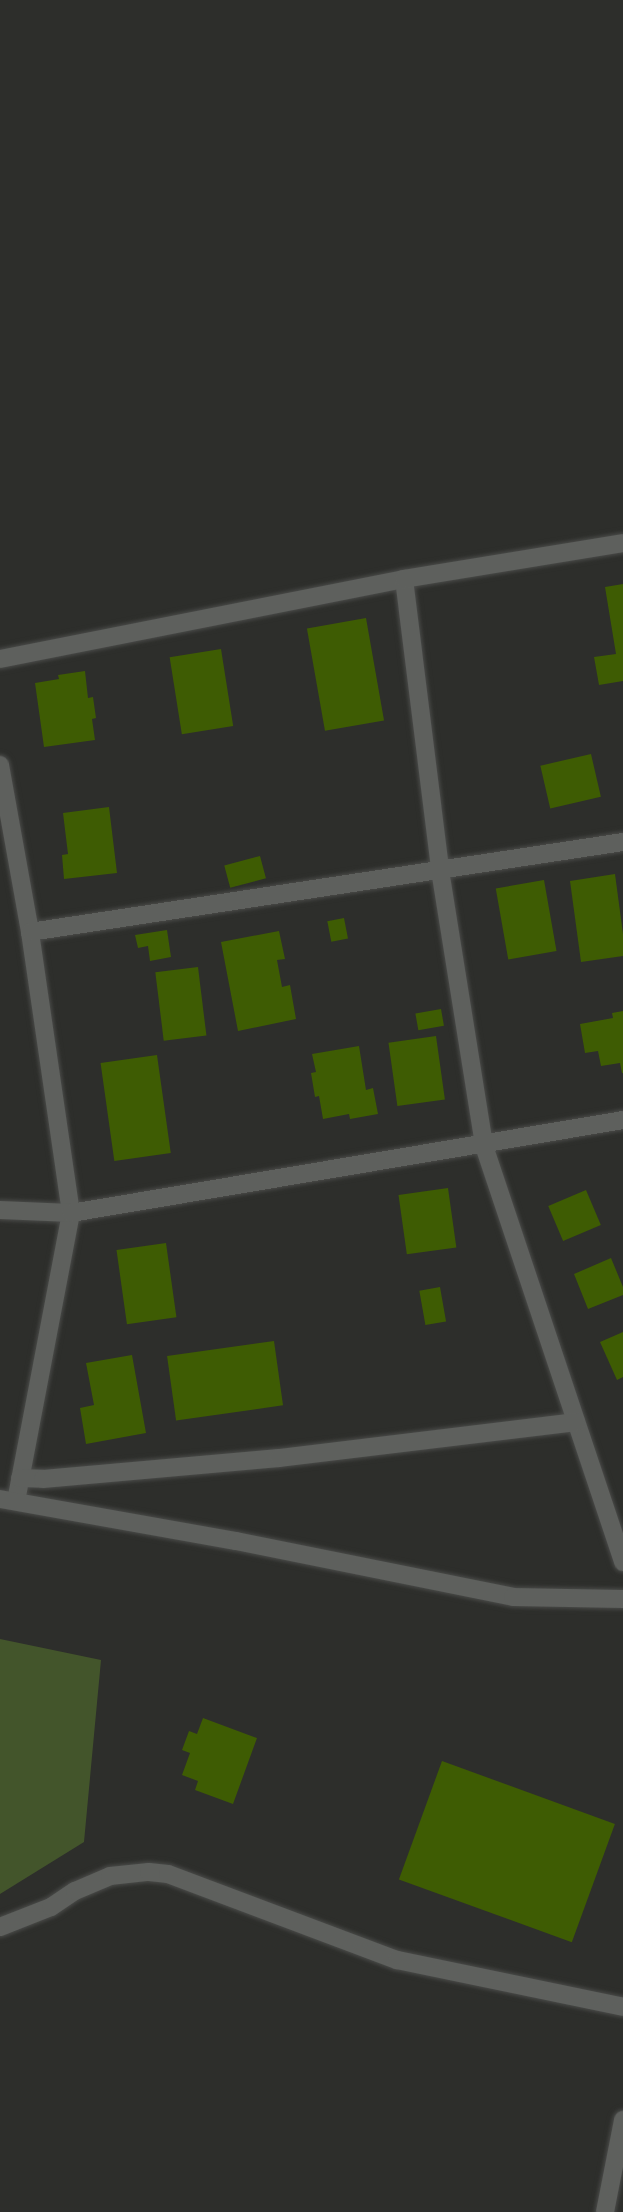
<!DOCTYPE html>
<html>
<head>
<meta charset="utf-8">
<style>
	body { margin:0 }
	#map { position:relative; width:623px; height:2212px; overflow:hidden; background:#2d2e2b; font-family:"Space Grotesk",sans-serif }
	div>[style] { position:absolute }
	.green>* { inset:0; background:#43552b }
	.building>* { inset:0; background:#3e5c03; transform-origin:0 0 }
	.roads { filter:drop-shadow(0 0 2px #4a4b49) drop-shadow(0 0 2px #4a4b49) }
	.street>* { height:18px; margin:-9px; padding:0 9px; transform-origin:9px; border-radius:9px; background:#5e605d }
	.secondary>* { height:18px; margin:-9px; padding:0 9px; transform-origin:9px; border-radius:9px; background:#5e605d }
	span { translate:-50% -50%; white-space:nowrap; text-align:center; line-height:1.15; -webkit-text-stroke:4.5px #232422; paint-order:stroke }
</style>
</head>
<body>
<div id="map">
	<div class="green">
		<div style="clip-path:polygon(0 1639px,101px 1660px,84px 1842px,0 1894px)"></div>
	</div>
	<div class="building">
		<div style="clip-path:polygon(623px 584px,623px 681px,599px 685px,594px 657px,616px 654px,605px 587px)"></div>
		<div style="left:366px;top:618px;width:104px;height:60px;rotate:80deg"></div>
		<div style="left:221px;top:649px;width:78px;height:52px;rotate:81deg"></div>
		<div style="clip-path:polygon(85px 671px,88px 698px,93px 697px,96px 718px,92px 719px,95px 740px,44px 747px,35px 683px,59px 679px,58px 675px)"></div>
		<div style="left:591px;top:754px;width:44px;height:52px;rotate:77deg"></div>
		<div style="clip-path:polygon(109px 807px,117px 873px,64px 879px,62px 855px,68px 854px,63px 813px)"></div>
		<div style="left:260px;top:856px;width:23px;height:37px;rotate:75deg"></div>
		<div style="clip-path:polygon(615px 874px,623px 934px,623px 956px,581px 962px,570px 881px)"></div>
		<div style="left:544px;top:880px;width:72px;height:49px;rotate:80deg"></div>
		<div style="left:344px;top:918px;width:21px;height:17px;rotate:79deg"></div>
		<div style="clip-path:polygon(167px 930px,171px 957px,150px 961px,148px 946px,138px 948px,135px 935px)"></div>
		<div style="clip-path:polygon(279px 931px,285px 959px,277px 960px,282px 987px,290px 985px,296px 1019px,238px 1031px,221px 942px)"></div>
		<div style="left:198px;top:967px;width:69px;height:43px;rotate:83deg"></div>
		<div style="left:441px;top:1009px;width:17px;height:26px;rotate:80deg"></div>
		<div style="clip-path:polygon(623px 1011px,623px 1073px,622px 1073px,620px 1063px,601px 1066px,598px 1051px,585px 1053px,580px 1024px,613px 1018px,612px 1013px)"></div>
		<div style="left:436px;top:1036px;width:64px;height:48px;rotate:82deg"></div>
		<div style="clip-path:polygon(359px 1046px,366px 1090px,373px 1088px,378px 1114px,350px 1119px,349px 1114px,323px 1119px,319px 1096px,315px 1097px,311px 1073px,316px 1072px,312px 1054px)"></div>
		<div style="left:157px;top:1055px;width:99px;height:57px;rotate:82deg"></div>
		<div style="left:448px;top:1188px;width:60px;height:50px;rotate:82deg"></div>
		<div style="left:586px;top:1190px;width:38px;height:41px;rotate:67deg"></div>
		<div style="left:166px;top:1243px;width:75px;height:50px;rotate:82deg"></div>
		<div style="clip-path:polygon(611px 1258px,623px 1287px,623px 1295px,588px 1309px,574px 1274px)"></div>
		<div style="left:440px;top:1287px;width:35px;height:21px;rotate:80deg"></div>
		<div style="clip-path:polygon(623px 1332px,623px 1377px,617px 1380px,600px 1342px)"></div>
		<div style="left:274px;top:1341px;width:65px;height:108px;rotate:82deg"></div>
		<div style="clip-path:polygon(132px 1355px,146px 1433px,86px 1444px,80px 1408px,94px 1405px,86px 1363px)"></div>
		<div style="clip-path:polygon(203px 1718px,257px 1738px,233px 1804px,195px 1790px,198px 1781px,182px 1775px,190px 1753px,182px 1750px,189px 1731px,197px 1734px)"></div>
		<div style="left:442px;top:1761px;width:184px;height:126px;rotate:20deg"></div>
	</div>
	<div class="roads">
		<div class="street">
			<div style="left:404px;top:579px;width:293px;rotate:82.9deg"></div>
			<div style="left:440px;top:870px;width:279px;rotate:80.9deg"></div>
			<div style="left:484px;top:1146px;width:439px;rotate:71.5deg"></div>
			<div style="left:0;top:659px;width:412px;rotate:-11.2deg"></div>
			<div style="left:404px;top:579px;width:222px;rotate:-9.3deg"></div>
			<div style="left:0;top:765px;width:170px;rotate:79.8deg"></div>
			<div style="left:30px;top:932px;width:284px;rotate:81.7deg"></div>
			<div style="left:71px;top:1213px;width:293px;rotate:100.8deg"></div>
			<div style="left:30px;top:932px;width:600px;rotate:-8.63deg"></div>
			<div style="left:0;top:1210px;width:71px;rotate:2.4deg"></div>
			<div style="left:71px;top:1213px;width:560px;rotate:-9.56deg"></div>
			<div style="left:20px;top:1478px;width:23px;rotate:2deg"></div>
			<div style="left:43px;top:1479px;width:237px;rotate:-5.1deg"></div>
			<div style="left:279px;top:1458px;width:299px;rotate:-6.9deg"></div>
			<div style="left:0;top:1927px;width:55px;rotate:-21.4deg"></div>
			<div style="left:51px;top:1907px;width:29px;rotate:-34deg"></div>
			<div style="left:75px;top:1891px;width:38px;rotate:-23deg"></div>
			<div style="left:110px;top:1876px;width:39px;rotate:-6deg"></div>
			<div style="left:149px;top:1872px;width:19px;rotate:6deg"></div>
			<div style="left:168px;top:1874px;width:245px;rotate:20.6deg"></div>
			<div style="left:397px;top:1960px;width:231px;rotate:11.7deg"></div>
			<div style="left:605px;top:2212px;width:94px;rotate:-78.9deg"></div>
		</div>
		<div class="secondary">
			<div style="left:0;top:1499px;width:240px;rotate:10.1deg"></div>
			<div style="left:236px;top:1541px;width:283px;rotate:11.4deg"></div>
			<div style="left:513px;top:1597px;width:110px;rotate:1deg"></div>
		</div>
	</div>
</div>
</body>
</html>
